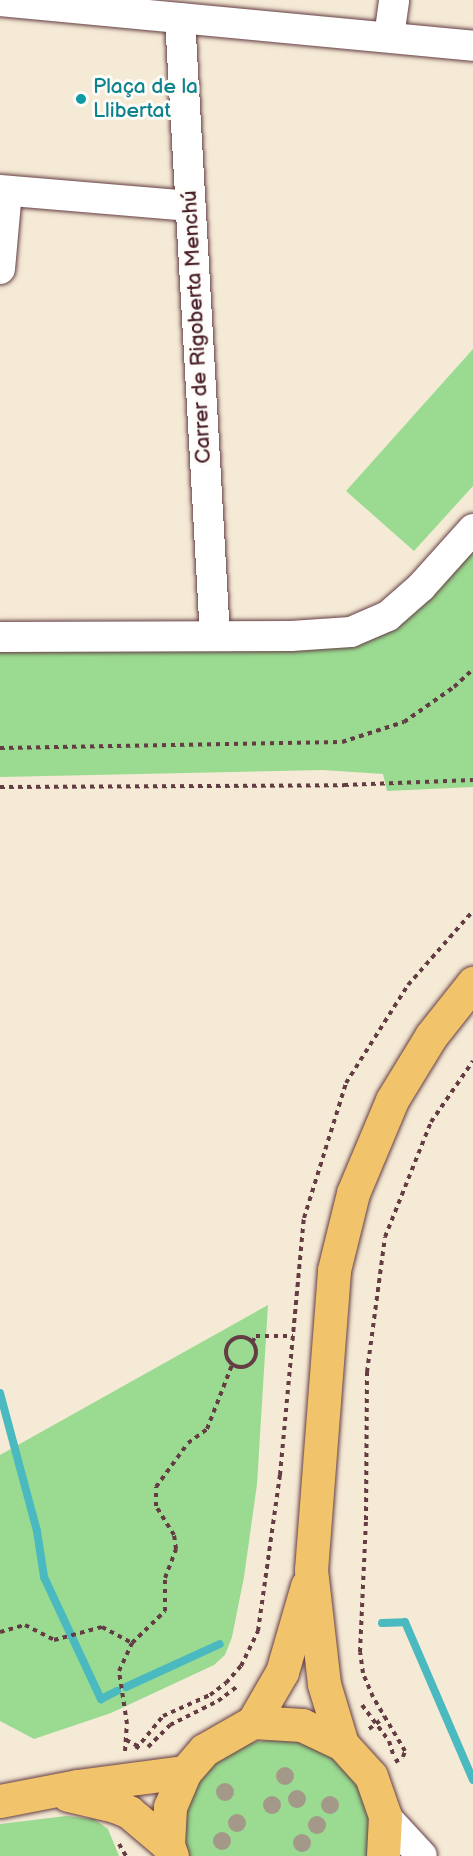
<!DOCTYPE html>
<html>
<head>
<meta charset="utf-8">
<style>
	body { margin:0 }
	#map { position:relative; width:473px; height:1856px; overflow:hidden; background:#f5ead5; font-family:"Balsamiq Sans",sans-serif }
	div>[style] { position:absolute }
	.green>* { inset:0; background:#9adb91 }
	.stream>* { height:8px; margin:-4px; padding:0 4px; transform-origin:4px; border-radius:4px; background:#4ab9c0 }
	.path>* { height:4px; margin-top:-2px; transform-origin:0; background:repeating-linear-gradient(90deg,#643d44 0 4.5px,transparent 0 9px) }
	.path>.ring { margin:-2px; padding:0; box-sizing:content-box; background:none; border:4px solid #643d44; border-radius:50% }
	.roads { filter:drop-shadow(0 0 2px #643d44) drop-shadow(0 0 2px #643d44) }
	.minor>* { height:30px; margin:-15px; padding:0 15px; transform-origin:15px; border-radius:15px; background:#fff }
	.major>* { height:33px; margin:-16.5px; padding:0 16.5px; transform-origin:16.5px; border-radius:16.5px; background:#f1c36a }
	.trees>* { width:18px; height:18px; margin:-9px; border-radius:50%; background:#a49989 }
	.dots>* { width:16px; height:16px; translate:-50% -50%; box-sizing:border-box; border:3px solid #fdfcf7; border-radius:50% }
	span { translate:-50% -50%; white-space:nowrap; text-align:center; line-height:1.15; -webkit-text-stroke:6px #fdfcf7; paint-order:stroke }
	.culture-label { font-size:21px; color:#0d838f }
	.left { translate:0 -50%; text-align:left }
	.street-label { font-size:21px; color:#4a1f2b }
</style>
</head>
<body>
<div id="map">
	<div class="green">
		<div style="clip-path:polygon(473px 349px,473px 486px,414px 551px,346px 491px)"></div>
		<div style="clip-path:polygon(473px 529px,473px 787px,387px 791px,383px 774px,323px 770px,0 777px,0 637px,351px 632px)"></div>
		<div style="clip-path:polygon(268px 1305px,257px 1484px,244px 1577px,232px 1637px,225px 1655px,214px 1665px,111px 1713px,34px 1739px,0 1721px,0 1455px)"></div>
		<div style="clip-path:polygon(279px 1739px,310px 1744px,337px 1759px,358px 1783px,370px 1811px,369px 1856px,187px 1856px,183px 1841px,186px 1809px,198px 1781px,220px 1758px,248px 1743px)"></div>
		<div style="clip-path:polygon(66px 1816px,94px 1819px,108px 1829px,119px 1856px,0 1856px,0 1824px)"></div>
	</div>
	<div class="stream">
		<div style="left:0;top:1393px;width:143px;rotate:75deg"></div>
		<div style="left:37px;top:1531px;width:47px;rotate:81.3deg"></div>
		<div style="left:44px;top:1577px;width:135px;rotate:65deg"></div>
		<div style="left:101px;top:1699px;width:18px;rotate:-27deg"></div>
		<div style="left:382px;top:1623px;width:23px;rotate:-2deg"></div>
		<div style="left:405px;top:1622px;width:172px;rotate:66.7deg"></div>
		<div style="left:126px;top:1687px;width:103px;rotate:-24.6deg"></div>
	</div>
	<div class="path">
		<div style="left:0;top:748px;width:342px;rotate:-1deg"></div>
		<div style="left:342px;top:742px;width:65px;rotate:-17.9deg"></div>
		<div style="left:404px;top:722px;width:61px;rotate:-35deg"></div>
		<div style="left:454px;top:687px;width:26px;rotate:-43deg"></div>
		<div style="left:0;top:787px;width:344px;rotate:-0.3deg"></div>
		<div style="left:344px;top:785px;width:129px;rotate:-2.2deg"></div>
		<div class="ring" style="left:226px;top:1337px;width:26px;height:26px"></div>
		<div style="left:252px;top:1342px;width:7px;rotate:-56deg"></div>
		<div style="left:256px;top:1336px;width:37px"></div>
		<div style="left:0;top:1632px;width:26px;rotate:-16deg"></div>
		<div style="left:25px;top:1625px;width:33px;rotate:27deg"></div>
		<div style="left:54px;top:1640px;width:50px;rotate:-15.2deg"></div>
		<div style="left:102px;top:1627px;width:34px;rotate:28deg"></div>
		<div style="left:362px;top:1705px;width:45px;rotate:53.1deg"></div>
		<div style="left:389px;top:1741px;width:14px;rotate:73deg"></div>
		<div style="left:369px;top:1729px;width:20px;rotate:-37deg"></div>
		<div style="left:126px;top:1740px;width:16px;rotate:27deg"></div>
		<div style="left:148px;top:1747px;width:31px;rotate:-45deg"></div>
		<div style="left:170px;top:1725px;width:54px;rotate:-26.6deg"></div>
		<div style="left:218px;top:1701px;width:25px;rotate:-37deg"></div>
		<div style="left:136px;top:1749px;width:43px;rotate:-50.7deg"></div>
		<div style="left:163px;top:1716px;width:51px;rotate:-24.1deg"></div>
		<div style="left:210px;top:1695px;width:20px;rotate:-37deg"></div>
		<div style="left:226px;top:1683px;width:23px;rotate:-49deg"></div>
		<div style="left:241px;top:1666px;width:39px;rotate:-64deg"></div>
		<div style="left:258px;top:1631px;width:158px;rotate:-82deg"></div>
		<div style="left:280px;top:1475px;width:258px;rotate:-84.7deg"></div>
		<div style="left:304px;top:1218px;width:141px;rotate:-72.7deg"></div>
		<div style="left:346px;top:1083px;width:116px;rotate:-57.7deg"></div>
		<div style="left:408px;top:985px;width:98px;rotate:-48.7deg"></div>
		<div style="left:125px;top:1751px;width:27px;rotate:-86deg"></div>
		<div style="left:127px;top:1724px;width:54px;rotate:-98.6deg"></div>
		<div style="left:119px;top:1671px;width:31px;rotate:-65deg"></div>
		<div style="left:132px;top:1643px;width:46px;rotate:-44.1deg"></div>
		<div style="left:165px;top:1611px;width:33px;rotate:-90deg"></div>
		<div style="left:165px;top:1578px;width:31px;rotate:-69deg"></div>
		<div style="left:176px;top:1549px;width:14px;rotate:-98deg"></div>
		<div style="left:174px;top:1535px;width:34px;rotate:-122deg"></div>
		<div style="left:156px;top:1506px;width:19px;rotate:-90deg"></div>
		<div style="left:156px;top:1487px;width:54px;rotate:-54deg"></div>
		<div style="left:188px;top:1443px;width:24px;rotate:-36deg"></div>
		<div style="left:207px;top:1429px;width:69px;rotate:-68.7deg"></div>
		<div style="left:395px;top:1762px;width:9px;rotate:-32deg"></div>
		<div style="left:403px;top:1757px;width:6px;rotate:-72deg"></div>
		<div style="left:405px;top:1751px;width:63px;rotate:-120.7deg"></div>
		<div style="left:373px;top:1697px;width:26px;rotate:-113deg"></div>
		<div style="left:363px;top:1673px;width:21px;rotate:-98deg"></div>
		<div style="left:360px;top:1652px;width:132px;rotate:-87.4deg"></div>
		<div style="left:366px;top:1520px;width:148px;rotate:-89.6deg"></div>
		<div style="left:367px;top:1372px;width:136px;rotate:-82.4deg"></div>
		<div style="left:385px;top:1237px;width:124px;rotate:-68.2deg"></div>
		<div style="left:431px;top:1122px;width:74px;rotate:-55.5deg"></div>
		<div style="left:119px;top:1844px;width:14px;rotate:60deg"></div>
	</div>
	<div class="roads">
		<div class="minor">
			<div style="left:0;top:1px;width:475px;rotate:5.4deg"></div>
			<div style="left:180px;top:18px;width:619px;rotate:86.76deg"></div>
			<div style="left:389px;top:37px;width:37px;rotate:-82deg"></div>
			<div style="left:0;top:190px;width:191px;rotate:4.8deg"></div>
			<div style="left:0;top:269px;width:78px;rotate:-84.9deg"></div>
			<div style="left:0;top:637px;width:291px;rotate:-0.2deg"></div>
			<div style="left:291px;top:636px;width:60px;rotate:-3.8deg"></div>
			<div style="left:351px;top:632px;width:40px;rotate:-23.4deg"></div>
			<div style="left:388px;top:616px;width:44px;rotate:-41.3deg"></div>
			<div style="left:421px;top:587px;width:78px;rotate:-48.1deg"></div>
			<div style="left:385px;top:1816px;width:54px;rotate:47.2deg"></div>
		</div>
		<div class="major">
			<div style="left:253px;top:1722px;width:58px;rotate:-59.9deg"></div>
			<div style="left:282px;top:1672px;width:90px;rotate:-73.8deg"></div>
			<div style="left:342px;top:1744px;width:63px;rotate:-106.7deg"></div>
			<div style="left:324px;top:1684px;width:115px;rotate:-96.5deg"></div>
			<div style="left:311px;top:1570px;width:301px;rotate:-85.6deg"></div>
			<div style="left:334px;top:1270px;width:79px;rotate:-76.1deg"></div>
			<div style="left:353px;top:1193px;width:101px;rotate:-67.2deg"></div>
			<div style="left:392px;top:1100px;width:75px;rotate:-58.6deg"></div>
			<div style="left:431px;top:1036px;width:68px;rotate:-51.6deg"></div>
			<div style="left:68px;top:1795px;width:48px;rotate:13.2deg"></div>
			<div style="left:115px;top:1806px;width:15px;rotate:23deg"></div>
			<div style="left:129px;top:1812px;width:51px;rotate:40.2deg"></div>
			<div style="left:0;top:1801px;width:78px;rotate:-11deg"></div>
			<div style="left:77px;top:1786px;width:109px;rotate:-7.4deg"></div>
			<div style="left:172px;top:1856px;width:12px;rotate:-110deg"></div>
			<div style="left:168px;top:1845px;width:38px;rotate:-87deg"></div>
			<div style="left:170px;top:1807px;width:38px;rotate:-67deg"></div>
			<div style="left:185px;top:1772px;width:29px;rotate:-49deg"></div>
			<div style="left:204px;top:1750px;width:56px;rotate:-29.7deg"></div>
			<div style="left:253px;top:1722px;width:49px;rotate:3.5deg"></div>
			<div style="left:302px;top:1725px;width:44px;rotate:25.4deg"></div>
			<div style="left:342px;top:1744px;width:43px;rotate:47.8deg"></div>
			<div style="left:371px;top:1776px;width:42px;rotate:70.7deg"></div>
			<div style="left:385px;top:1816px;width:40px;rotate:92.9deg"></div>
		</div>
	</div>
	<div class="trees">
		<div style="left:285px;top:1776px"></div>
		<div style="left:225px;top:1792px"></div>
		<div style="left:297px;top:1799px"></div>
		<div style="left:272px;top:1805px"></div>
		<div style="left:330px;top:1805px"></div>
		<div style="left:237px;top:1823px"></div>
		<div style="left:317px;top:1825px"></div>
		<div style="left:222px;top:1841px"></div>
		<div style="left:302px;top:1843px"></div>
	</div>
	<div class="dots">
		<div style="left:81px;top:99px;background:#0f9aa8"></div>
	</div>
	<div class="culture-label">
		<span class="left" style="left:93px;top:99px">Plaça de la<br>Llibertat</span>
	</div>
	<div class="street-label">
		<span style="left:197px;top:327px;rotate:-93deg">Carrer de Rigoberta Menchú</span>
	</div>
</div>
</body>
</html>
